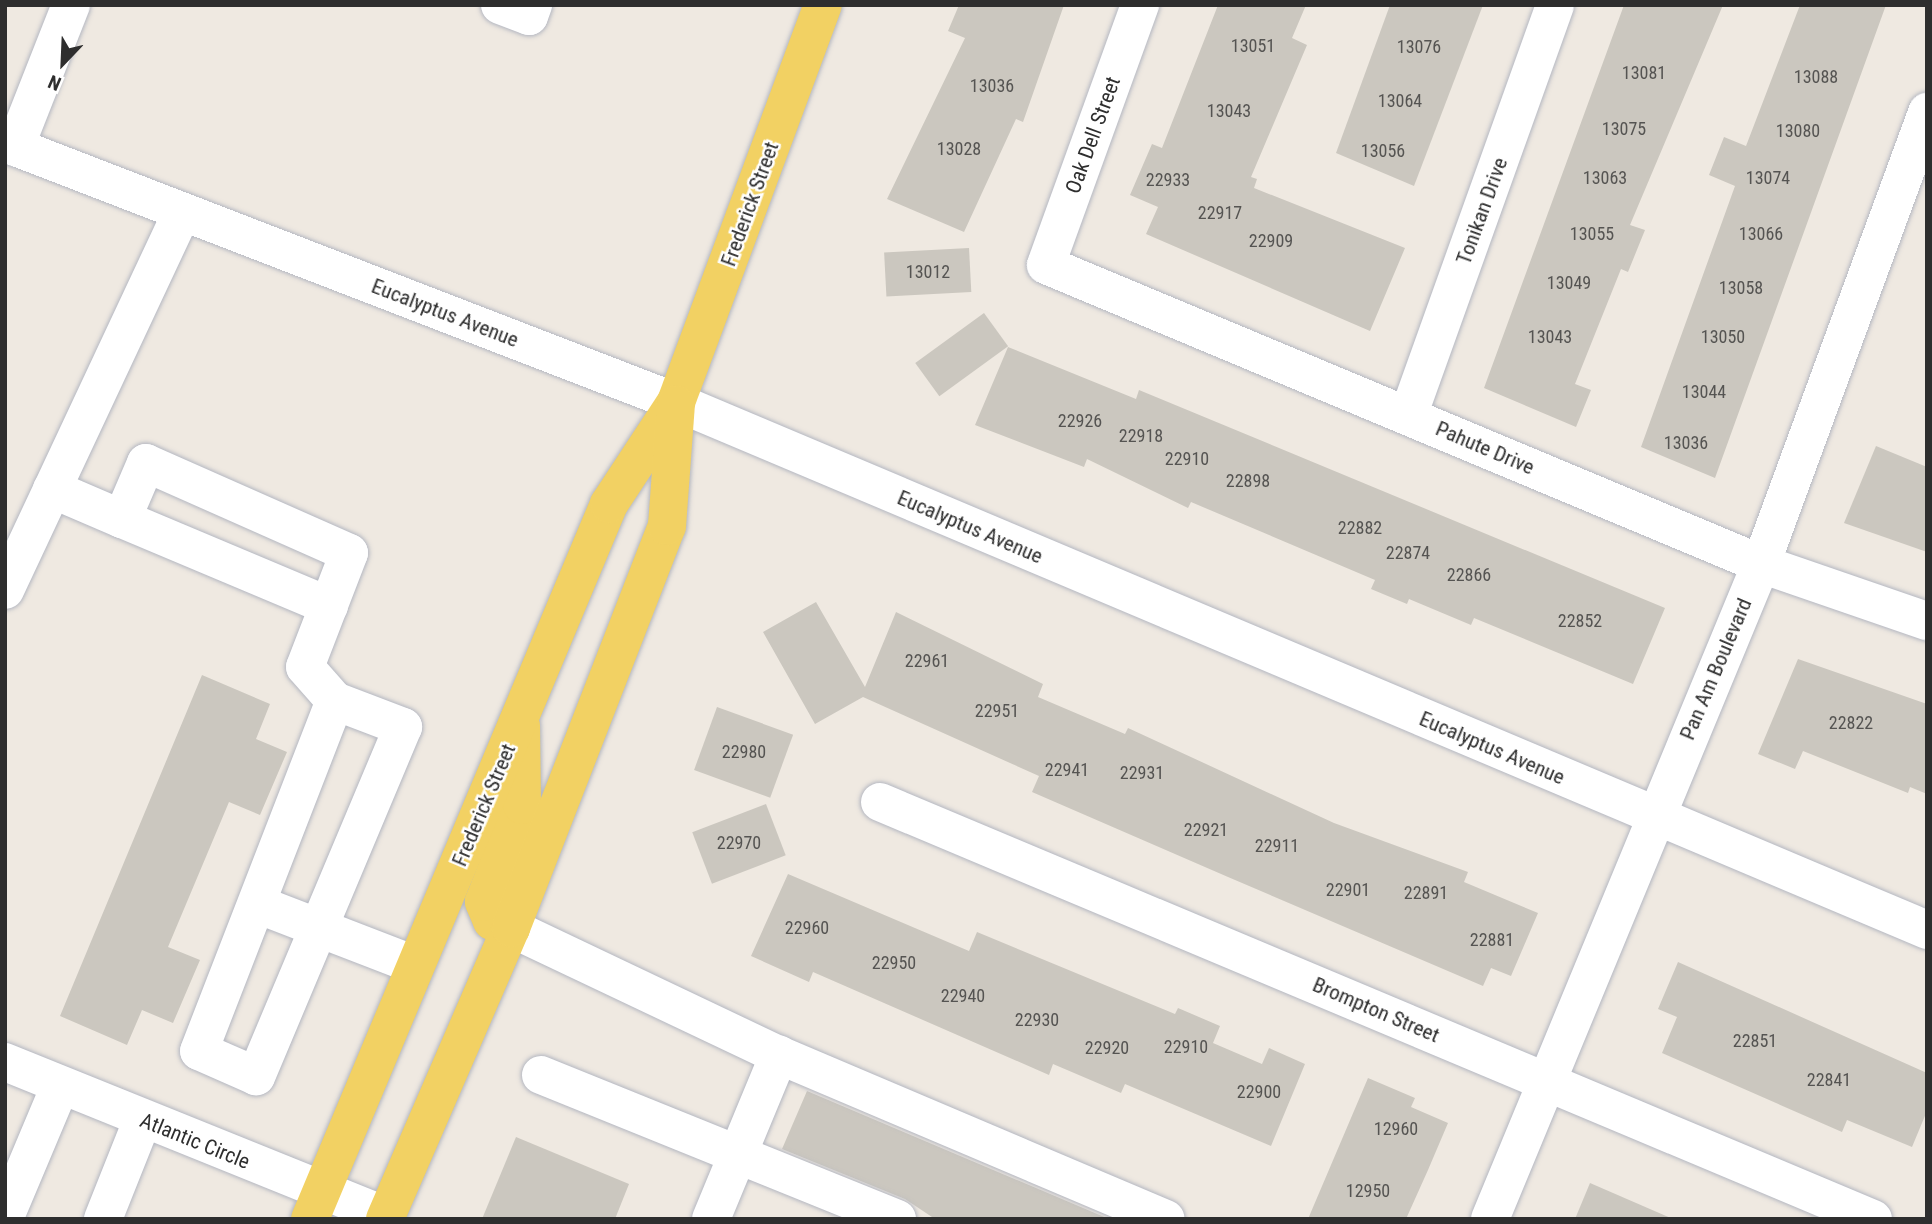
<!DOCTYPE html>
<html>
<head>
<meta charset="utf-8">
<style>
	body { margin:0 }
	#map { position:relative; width:1932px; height:1224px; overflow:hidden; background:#efe9e1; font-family:"Roboto Condensed",sans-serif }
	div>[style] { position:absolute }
	.building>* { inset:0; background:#cbc7bf; transform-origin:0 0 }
	.roads { filter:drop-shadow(0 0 2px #b4b7c1) drop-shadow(0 0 2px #b4b7c1) }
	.minor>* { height:38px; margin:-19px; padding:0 19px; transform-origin:19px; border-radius:19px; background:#fff }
	.major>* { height:38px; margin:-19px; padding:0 19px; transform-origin:19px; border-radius:19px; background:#f2d163 }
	span { translate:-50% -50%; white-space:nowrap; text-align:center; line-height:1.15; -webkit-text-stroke:5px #fff; paint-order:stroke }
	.number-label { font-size:18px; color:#555452 }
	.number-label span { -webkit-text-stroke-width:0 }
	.street-label { font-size:21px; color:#2e2e2e }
	.frame { position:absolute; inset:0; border:7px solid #2e2e2e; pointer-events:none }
	.north { position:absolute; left:28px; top:28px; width:70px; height:70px; -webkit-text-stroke:5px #fff; paint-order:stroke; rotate:203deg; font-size:19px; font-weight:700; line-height:28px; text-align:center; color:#2e2e2e }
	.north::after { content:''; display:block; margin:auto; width:24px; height:32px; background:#2e2e2e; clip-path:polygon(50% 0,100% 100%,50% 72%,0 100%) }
</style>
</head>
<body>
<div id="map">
	<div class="building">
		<div style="clip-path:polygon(959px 5px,1064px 5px,1023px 122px,1016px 119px,964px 232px,887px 199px,965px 38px,948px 31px)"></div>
		<div style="clip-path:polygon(1218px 5px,1306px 5px,1292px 38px,1307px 45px,1251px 177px,1257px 179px,1254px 188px,1405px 248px,1370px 331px,1146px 234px,1158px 207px,1130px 195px,1152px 144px,1162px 148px)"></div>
		<div style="clip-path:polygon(1390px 5px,1483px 5px,1414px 186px,1336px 153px)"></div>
		<div style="clip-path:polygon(1624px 5px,1723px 5px,1630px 225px,1645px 230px,1628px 272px,1621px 269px,1575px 384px,1591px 390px,1576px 427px,1484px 388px)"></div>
		<div style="clip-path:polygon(1800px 5px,1886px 5px,1715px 478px,1641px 447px,1735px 186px,1709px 175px,1724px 137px,1746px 146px)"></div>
		<div style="left:969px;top:248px;width:44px;height:85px;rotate:87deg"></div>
		<div style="left:984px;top:313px;width:41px;height:85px;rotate:54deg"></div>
		<div style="clip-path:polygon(1008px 347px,1136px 399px,1139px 390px,1665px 608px,1633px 684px,1474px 618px,1471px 625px,1409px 599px,1407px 604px,1371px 589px,1375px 580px,1191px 502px,1188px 508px,1087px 459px,1084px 467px,975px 425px)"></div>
		<div style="clip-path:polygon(1876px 446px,1927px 467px,1927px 552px,1844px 523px)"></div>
		<div style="clip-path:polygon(816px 602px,865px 687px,896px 612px,1043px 684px,1038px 697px,1125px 734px,1128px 728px,1334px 823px,1468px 872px,1464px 882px,1538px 913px,1511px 976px,1491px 968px,1483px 986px,1228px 877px,1032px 792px,1039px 776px,863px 697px,815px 724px,763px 632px)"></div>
		<div style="clip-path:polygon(1798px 659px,1927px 704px,1927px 794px,1910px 787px,1908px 793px,1803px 751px,1795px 769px,1758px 754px)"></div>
		<div style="clip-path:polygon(202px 675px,270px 704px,256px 739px,287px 752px,260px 815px,229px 802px,168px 947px,200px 960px,173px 1023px,142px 1010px,127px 1045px,60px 1016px)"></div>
		<div style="left:717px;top:707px;width:81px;height:67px;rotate:20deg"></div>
		<div style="left:766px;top:804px;width:55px;height:79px;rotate:69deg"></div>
		<div style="clip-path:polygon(788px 874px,969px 951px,977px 932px,1175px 1014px,1178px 1008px,1220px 1026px,1213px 1043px,1262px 1064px,1269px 1048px,1305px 1064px,1271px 1146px,1125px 1084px,1121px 1093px,1053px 1064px,1049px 1075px,813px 972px,809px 982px,751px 956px)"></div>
		<div style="clip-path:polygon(1678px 962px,1927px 1073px,1927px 1111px,1912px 1147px,1847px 1120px,1842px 1132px,1662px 1053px,1677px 1017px,1658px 1009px)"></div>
		<div style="clip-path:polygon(1368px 1078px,1415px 1098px,1411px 1107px,1448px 1123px,1428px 1170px,1406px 1219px,1308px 1219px)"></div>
		<div style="clip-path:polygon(807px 1091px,1109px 1219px,935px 1219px,905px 1199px,782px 1149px)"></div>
		<div style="clip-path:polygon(516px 1137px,629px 1184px,615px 1219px,482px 1219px)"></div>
		<div style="clip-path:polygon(1590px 1183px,1673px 1219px,1575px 1219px)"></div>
	</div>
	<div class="roads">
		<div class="minor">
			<div style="left:500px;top:5px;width:31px;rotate:21deg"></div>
			<div style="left:529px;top:16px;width:12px;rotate:-70deg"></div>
			<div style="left:1140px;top:5px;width:276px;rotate:109.9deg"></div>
			<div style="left:1046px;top:265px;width:775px;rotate:22.69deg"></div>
			<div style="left:1761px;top:564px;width:176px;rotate:19deg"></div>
			<div style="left:5px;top:143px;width:719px;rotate:21.11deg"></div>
			<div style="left:676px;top:402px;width:1358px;rotate:22.88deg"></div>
			<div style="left:15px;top:147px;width:153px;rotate:-68.5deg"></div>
			<div style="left:1408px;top:416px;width:436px;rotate:-70.3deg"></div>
			<div style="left:52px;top:489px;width:76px;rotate:23.2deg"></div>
			<div style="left:5px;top:590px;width:417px;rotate:-64.9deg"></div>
			<div style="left:329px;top:606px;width:225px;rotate:-157.2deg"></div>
			<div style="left:122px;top:519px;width:61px;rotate:-66.8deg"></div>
			<div style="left:146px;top:463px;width:222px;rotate:23.9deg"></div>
			<div style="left:349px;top:553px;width:122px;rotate:111.1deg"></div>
			<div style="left:305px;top:667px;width:45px;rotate:48.6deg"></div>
			<div style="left:335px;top:701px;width:73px;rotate:20.9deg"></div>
			<div style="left:403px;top:727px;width:379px;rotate:112.8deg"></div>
			<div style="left:256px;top:1076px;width:62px;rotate:-156.3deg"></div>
			<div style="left:199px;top:1051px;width:375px;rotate:-68.8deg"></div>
			<div style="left:880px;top:802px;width:1077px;rotate:22.78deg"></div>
			<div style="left:257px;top:904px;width:169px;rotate:21.1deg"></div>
			<div style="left:511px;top:928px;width:297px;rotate:25.4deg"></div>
			<div style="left:779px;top:1055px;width:420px;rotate:23deg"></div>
			<div style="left:5px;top:1062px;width:411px;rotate:22deg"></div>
			<div style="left:541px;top:1075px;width:384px;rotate:22deg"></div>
			<div style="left:5px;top:1217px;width:142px;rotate:-67.2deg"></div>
			<div style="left:103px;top:1219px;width:105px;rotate:-68.3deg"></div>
			<div style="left:711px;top:1219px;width:178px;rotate:-67.5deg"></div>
			<div style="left:1490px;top:1219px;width:709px;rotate:-67.52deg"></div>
			<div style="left:1761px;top:564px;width:482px;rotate:-69.8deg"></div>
		</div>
		<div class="major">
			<div style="left:511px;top:928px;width:20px;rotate:-160deg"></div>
			<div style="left:492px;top:921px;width:21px;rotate:-113deg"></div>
			<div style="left:484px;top:902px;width:104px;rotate:-68.6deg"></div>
			<div style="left:522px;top:805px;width:79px;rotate:-90.7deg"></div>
			<div style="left:310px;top:1219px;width:775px;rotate:-67.31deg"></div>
			<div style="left:609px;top:504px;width:122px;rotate:-56.7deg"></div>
			<div style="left:676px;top:402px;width:423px;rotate:-69.7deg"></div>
			<div style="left:385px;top:1219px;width:317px;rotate:-66.6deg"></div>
			<div style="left:511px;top:928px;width:431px;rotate:-68.8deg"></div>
			<div style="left:667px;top:526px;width:122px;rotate:-85.8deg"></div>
		</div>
	</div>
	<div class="number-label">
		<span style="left:1253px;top:46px">13051</span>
		<span style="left:1419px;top:47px">13076</span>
		<span style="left:1644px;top:73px">13081</span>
		<span style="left:1816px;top:77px">13088</span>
		<span style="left:992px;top:86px">13036</span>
		<span style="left:1400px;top:101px">13064</span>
		<span style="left:1229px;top:111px">13043</span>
		<span style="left:1624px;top:129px">13075</span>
		<span style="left:1798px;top:131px">13080</span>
		<span style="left:959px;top:149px">13028</span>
		<span style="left:1383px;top:151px">13056</span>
		<span style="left:1605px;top:178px">13063</span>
		<span style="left:1768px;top:178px">13074</span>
		<span style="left:1168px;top:180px">22933</span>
		<span style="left:1220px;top:213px">22917</span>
		<span style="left:1592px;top:234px">13055</span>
		<span style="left:1761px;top:234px">13066</span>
		<span style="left:1271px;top:241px">22909</span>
		<span style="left:928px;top:272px">13012</span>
		<span style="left:1569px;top:283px">13049</span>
		<span style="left:1741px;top:288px">13058</span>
		<span style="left:1550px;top:337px">13043</span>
		<span style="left:1723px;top:337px">13050</span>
		<span style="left:1704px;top:392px">13044</span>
		<span style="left:1080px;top:421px">22926</span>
		<span style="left:1141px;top:436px">22918</span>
		<span style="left:1686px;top:443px">13036</span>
		<span style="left:1187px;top:459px">22910</span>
		<span style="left:1248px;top:481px">22898</span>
		<span style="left:1360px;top:528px">22882</span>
		<span style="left:1408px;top:553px">22874</span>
		<span style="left:1469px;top:575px">22866</span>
		<span style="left:1580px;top:621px">22852</span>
		<span style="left:927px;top:661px">22961</span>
		<span style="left:997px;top:711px">22951</span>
		<span style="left:1851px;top:723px">22822</span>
		<span style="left:744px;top:752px">22980</span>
		<span style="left:1067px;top:770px">22941</span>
		<span style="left:1142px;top:773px">22931</span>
		<span style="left:1206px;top:830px">22921</span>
		<span style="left:739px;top:843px">22970</span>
		<span style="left:1277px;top:846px">22911</span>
		<span style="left:1348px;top:890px">22901</span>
		<span style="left:1426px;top:893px">22891</span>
		<span style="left:807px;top:928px">22960</span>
		<span style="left:1492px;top:940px">22881</span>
		<span style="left:894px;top:963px">22950</span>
		<span style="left:963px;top:996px">22940</span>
		<span style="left:1037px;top:1020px">22930</span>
		<span style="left:1755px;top:1041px">22851</span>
		<span style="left:1186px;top:1047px">22910</span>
		<span style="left:1107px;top:1048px">22920</span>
		<span style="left:1829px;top:1080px">22841</span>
		<span style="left:1259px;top:1092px">22900</span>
		<span style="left:1396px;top:1129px">12960</span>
		<span style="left:1368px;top:1191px">12950</span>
	</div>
	<div class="street-label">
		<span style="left:1093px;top:135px;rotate:-70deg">Oak Dell Street</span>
		<span style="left:750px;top:204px;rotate:-70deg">Frederick Street</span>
		<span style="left:1482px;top:211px;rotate:-70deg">Tonikan Drive</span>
		<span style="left:445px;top:313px;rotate:21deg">Eucalyptus Avenue</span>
		<span style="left:1485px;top:448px;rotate:23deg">Pahute Drive</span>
		<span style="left:970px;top:527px;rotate:23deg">Eucalyptus Avenue</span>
		<span style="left:1716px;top:669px;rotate:-67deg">Pan Am Boulevard</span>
		<span style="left:1492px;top:748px;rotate:23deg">Eucalyptus Avenue</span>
		<span style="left:484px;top:805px;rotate:-67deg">Frederick Street</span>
		<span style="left:1376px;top:1010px;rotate:23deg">Brompton Street</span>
		<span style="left:195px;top:1141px;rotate:22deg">Atlantic Circle</span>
	</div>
	<div class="frame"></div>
	<div class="north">N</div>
</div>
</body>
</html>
